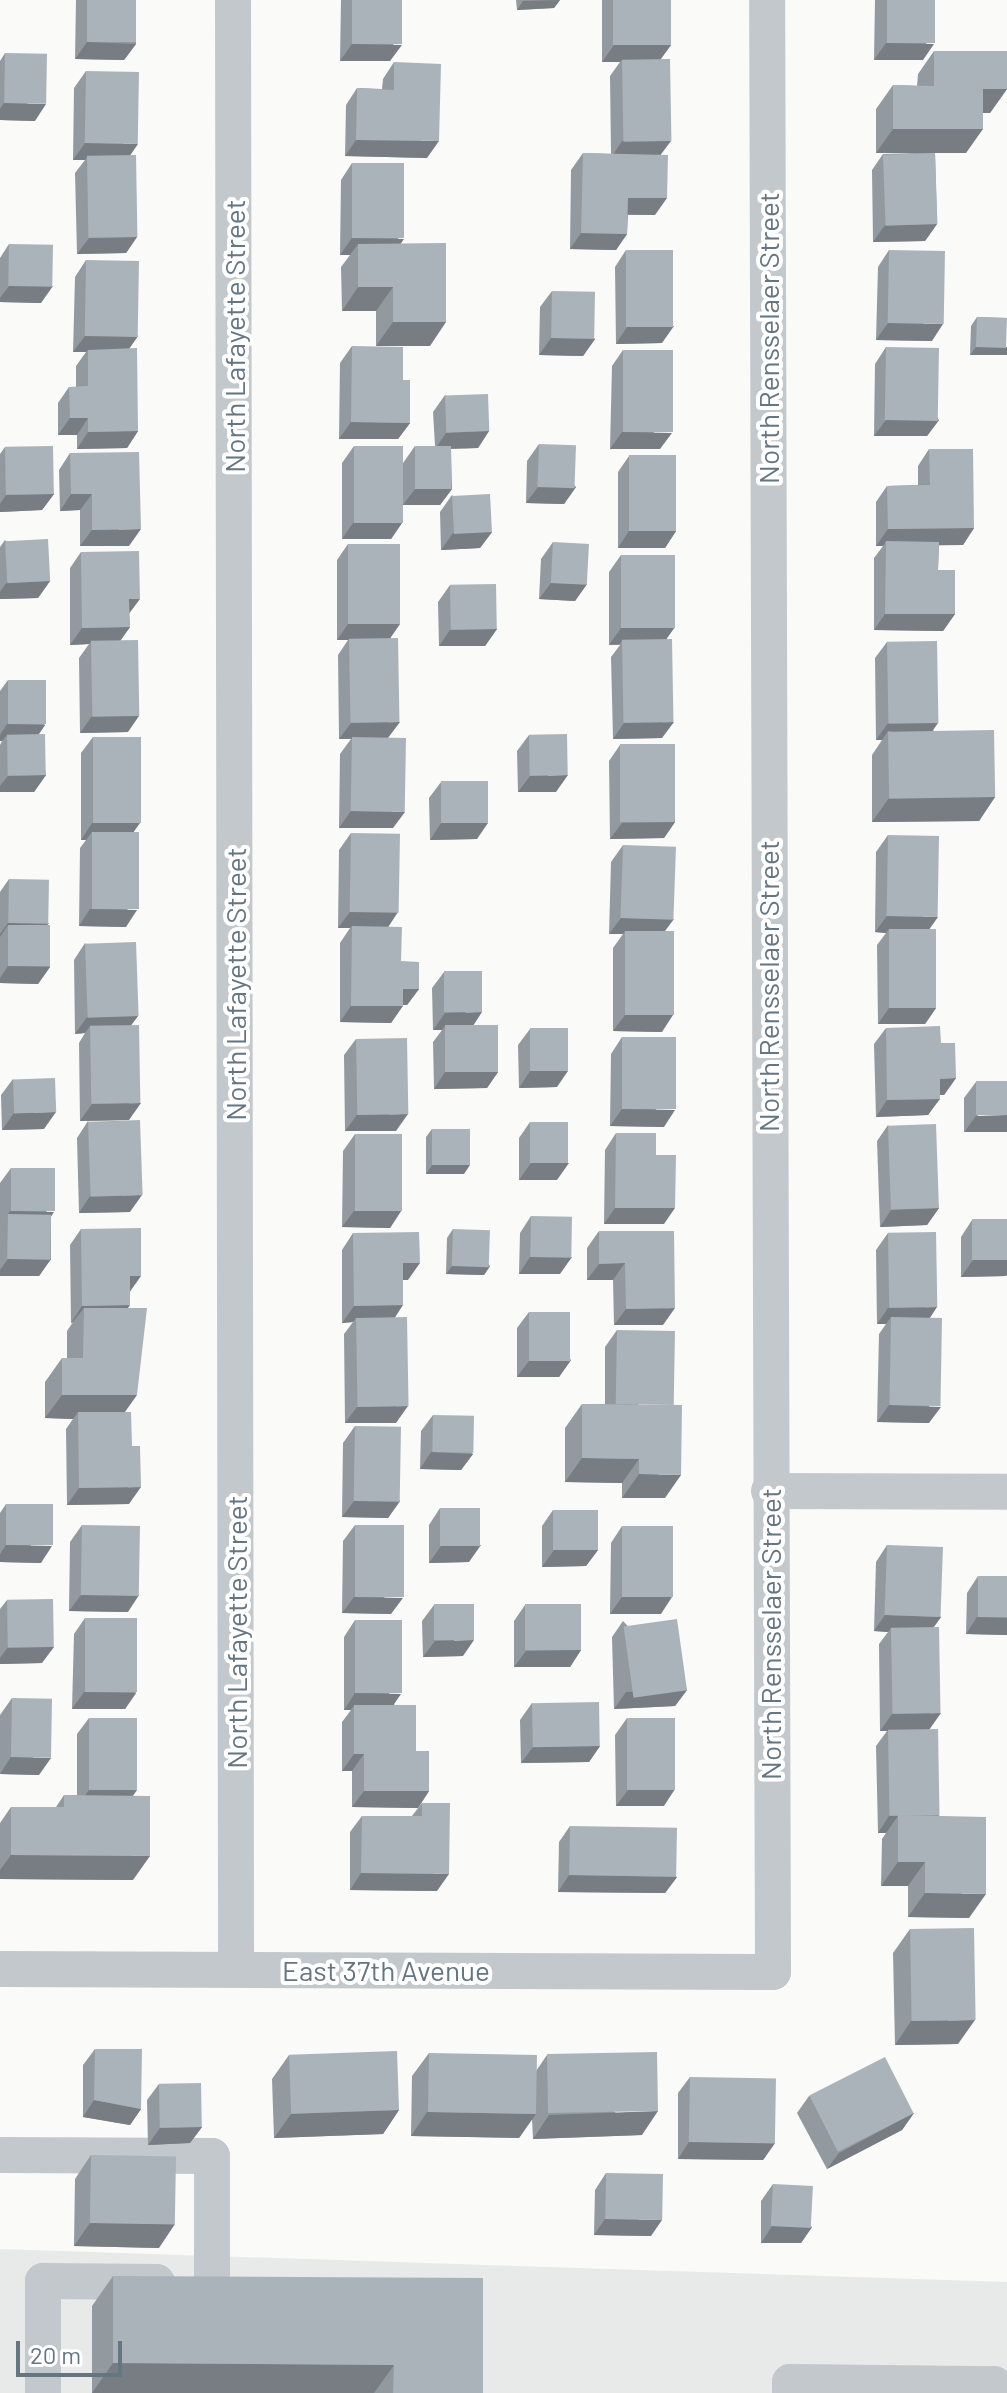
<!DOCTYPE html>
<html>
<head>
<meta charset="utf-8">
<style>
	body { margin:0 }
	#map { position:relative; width:1007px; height:2393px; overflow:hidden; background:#fafaf8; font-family:Barlow,sans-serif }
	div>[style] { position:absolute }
	.built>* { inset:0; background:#e8e9e9 }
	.minor>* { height:36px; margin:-18px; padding:0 18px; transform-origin:18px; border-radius:18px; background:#c3c8cc }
	.wall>* { inset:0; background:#929a9f }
	.shaded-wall>* { inset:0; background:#777d82 }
	.building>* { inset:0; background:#aab3b9; transform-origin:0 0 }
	span { translate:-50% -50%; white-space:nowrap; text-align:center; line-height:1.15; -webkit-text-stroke:8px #fff; paint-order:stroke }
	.street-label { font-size:28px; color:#657683 }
	.scale { position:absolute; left:16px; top:2341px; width:106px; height:36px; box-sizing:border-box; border:4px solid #657683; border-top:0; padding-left:10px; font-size:24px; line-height:28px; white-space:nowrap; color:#657683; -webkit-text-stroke:6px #fff; paint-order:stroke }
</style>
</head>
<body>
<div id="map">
	<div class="built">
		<div style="clip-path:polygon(0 2249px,1007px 2282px,1007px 2393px,0 2393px)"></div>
	</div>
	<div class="minor">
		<div style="left:233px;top:0;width:1969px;rotate:89.91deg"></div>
		<div style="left:769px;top:1491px;width:238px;rotate:0.2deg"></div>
		<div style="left:0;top:1969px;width:773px;rotate:0.22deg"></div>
		<div style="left:773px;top:1972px;width:1972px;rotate:-90.17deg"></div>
		<div style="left:0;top:2155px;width:212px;rotate:0.3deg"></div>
		<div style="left:212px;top:2156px;width:126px;rotate:90deg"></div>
		<div style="left:43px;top:2393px;width:112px;rotate:-90deg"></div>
		<div style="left:43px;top:2281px;width:114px;rotate:0.5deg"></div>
		<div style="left:790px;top:2393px;width:11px;rotate:-90deg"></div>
		<div style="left:790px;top:2382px;width:204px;rotate:0.6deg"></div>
		<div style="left:994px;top:2384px;width:9px;rotate:96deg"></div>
	</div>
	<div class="wall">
		<div style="clip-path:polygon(76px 0,136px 0,136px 44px,124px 60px,75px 59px)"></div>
		<div style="clip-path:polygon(341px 0,402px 0,390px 61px,340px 61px)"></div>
		<div style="clip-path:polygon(516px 0,560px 0,554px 8px,517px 10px)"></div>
		<div style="clip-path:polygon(602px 0,671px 0,671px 45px,661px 59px,661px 155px,655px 215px,628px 215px,627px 234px,616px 250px,570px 249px,571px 170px,583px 153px,611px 154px,610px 76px,620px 62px,602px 62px)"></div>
		<div style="clip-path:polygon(875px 0,935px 0,923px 60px,874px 60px)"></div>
		<div style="clip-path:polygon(934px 51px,1007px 89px,990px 113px,983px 113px,966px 153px,935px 153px,937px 224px,925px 241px,873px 242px,872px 170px,883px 154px,917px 153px,876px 153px,876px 109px,893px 85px,917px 86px,918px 74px)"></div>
		<div style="clip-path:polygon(5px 53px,35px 121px,0 120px,0 61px)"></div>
		<div style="clip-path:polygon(394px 62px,427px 158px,345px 156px,346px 105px,357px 88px,382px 89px,383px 79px)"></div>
		<div style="clip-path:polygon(86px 71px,130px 156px,137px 237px,126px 253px,77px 254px,75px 173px,85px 160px,73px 160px,74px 88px)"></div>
		<div style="clip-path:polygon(352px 163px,401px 243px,430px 346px,376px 346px,376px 311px,342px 311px,341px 267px,350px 255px,340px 255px,341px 180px)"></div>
		<div style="clip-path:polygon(9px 244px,41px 303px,0 302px,0 258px)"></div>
		<div style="clip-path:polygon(626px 250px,662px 343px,616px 344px,615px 267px)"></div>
		<div style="clip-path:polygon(889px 250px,932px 341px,876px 340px,878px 267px)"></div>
		<div style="clip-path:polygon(86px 260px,138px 336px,129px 349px,138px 431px,127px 448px,77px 449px,77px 435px,58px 435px,58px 403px,69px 387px,76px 387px,76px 366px,86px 352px,73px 352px,75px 277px)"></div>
		<div style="clip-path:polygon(552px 291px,595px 339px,583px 356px,539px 355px,540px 307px)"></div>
		<div style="clip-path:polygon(977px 317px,1007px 318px,970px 355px,971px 326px)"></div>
		<div style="clip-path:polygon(352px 346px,403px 380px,410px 423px,398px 439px,339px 439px,340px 363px)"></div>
		<div style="clip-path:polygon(886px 347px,939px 420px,927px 436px,874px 436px,875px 364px)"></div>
		<div style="clip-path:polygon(623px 350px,660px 449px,610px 449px,612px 366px)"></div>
		<div style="clip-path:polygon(445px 395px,489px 431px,478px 448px,451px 449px,452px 489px,440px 505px,403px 505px,403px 463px,415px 446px,435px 446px,433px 412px)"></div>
		<div style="clip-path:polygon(539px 444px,576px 487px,564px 504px,526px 503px,527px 461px)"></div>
		<div style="clip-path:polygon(354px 446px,402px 523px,391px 539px,342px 539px,342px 463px)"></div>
		<div style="clip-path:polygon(5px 447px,54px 494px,42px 510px,0 512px,0 454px)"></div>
		<div style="clip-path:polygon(929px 449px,974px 528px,963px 545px,939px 545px,938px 570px,955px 614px,943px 631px,874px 630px,874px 558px,883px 546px,876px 546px,876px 502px,887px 486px,918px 485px,918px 466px)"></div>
		<div style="clip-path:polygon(70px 453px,129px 546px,80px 546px,80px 510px,60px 511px,59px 470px)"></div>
		<div style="clip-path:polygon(629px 456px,676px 531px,665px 548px,618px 548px,618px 472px)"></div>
		<div style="clip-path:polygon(452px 495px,492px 532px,480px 548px,441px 550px,440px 512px)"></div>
		<div style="clip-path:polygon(5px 540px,50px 581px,38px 598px,0 599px,0 547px)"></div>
		<div style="clip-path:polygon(553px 542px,587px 584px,575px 601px,539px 599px,541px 559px)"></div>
		<div style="clip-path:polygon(348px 544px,391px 638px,388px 738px,393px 828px,339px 828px,340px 754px,351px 739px,339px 739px,338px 655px,348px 640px,337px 640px,337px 560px)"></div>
		<div style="clip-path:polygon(81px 552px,129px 613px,130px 627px,120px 641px,128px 732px,80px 733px,79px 658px,89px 644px,70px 645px,70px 568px)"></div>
		<div style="clip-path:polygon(621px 555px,667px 639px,662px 738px,613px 739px,611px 657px,620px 645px,609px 645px,609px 572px)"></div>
		<div style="clip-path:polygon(450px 585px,497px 629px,485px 646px,439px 646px,438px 602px)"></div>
		<div style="clip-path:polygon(887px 642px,933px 730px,995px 797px,979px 821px,872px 822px,872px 755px,882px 740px,876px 740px,875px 658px)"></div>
		<div style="clip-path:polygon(8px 680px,45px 725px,39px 734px,46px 775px,34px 792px,0 792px,0 745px,2px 741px,0 741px,0 691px)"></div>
		<div style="clip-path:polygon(529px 735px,556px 792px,518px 792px,517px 751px)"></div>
		<div style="clip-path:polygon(93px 737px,134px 832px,126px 927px,79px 926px,80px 848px,86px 840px,81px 840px,81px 753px)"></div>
		<div style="clip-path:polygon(620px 745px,675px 822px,664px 838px,610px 839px,609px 761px)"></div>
		<div style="clip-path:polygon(441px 782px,477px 839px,430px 840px,429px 798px)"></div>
		<div style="clip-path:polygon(351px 833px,401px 961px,419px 989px,407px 1005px,403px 1005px,391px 1023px,340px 1022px,340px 943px,350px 928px,338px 928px,339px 850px)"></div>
		<div style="clip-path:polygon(888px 835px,929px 929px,936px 1008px,925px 1024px,878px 1024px,877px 945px,886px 933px,875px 932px,876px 852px)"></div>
		<div style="clip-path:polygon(623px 845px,665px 931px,662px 1032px,613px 1031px,613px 948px,623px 934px,609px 934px,611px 862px)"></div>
		<div style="clip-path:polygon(9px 879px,47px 925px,50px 967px,38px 984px,0 983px,0 892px)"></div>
		<div style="clip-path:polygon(85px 943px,138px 1016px,131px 1025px,129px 1120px,80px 1121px,79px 1043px,85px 1033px,75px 1034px,74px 960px)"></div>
		<div style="clip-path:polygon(444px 972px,498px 1072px,487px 1088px,434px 1089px,433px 1042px,442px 1030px,433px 1030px,432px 988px)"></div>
		<div style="clip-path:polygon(886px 1028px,941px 1043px,956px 1078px,944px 1095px,940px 1095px,928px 1115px,876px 1117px,874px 1044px)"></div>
		<div style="clip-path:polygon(530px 1029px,557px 1087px,519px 1088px,518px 1045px)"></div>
		<div style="clip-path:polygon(622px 1037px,664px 1127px,610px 1126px,611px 1054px)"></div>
		<div style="clip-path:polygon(356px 1039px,396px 1131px,345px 1131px,344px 1055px)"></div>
		<div style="clip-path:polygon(13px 1079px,44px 1129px,2px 1130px,1px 1095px)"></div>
		<div style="clip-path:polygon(1007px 1081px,964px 1132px,964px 1098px,976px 1082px)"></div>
		<div style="clip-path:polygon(88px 1121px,130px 1212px,79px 1213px,77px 1138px)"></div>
		<div style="clip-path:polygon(530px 1122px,557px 1180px,519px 1180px,519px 1138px)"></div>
		<div style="clip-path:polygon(888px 1125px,939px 1208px,927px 1225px,880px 1227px,877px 1141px)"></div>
		<div style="clip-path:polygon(432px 1129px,464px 1174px,426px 1174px,426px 1137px)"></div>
		<div style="clip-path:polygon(616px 1133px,656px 1155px,664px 1224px,604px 1224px,605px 1150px)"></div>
		<div style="clip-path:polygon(355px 1134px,401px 1211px,390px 1228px,342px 1227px,343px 1151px)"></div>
		<div style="clip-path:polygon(11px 1168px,51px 1217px,51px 1259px,39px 1276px,0 1276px,0 1183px)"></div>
		<div style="clip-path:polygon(531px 1216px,560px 1274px,519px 1274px,520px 1233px)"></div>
		<div style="clip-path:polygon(972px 1220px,1006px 1276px,961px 1277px,961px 1237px)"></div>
		<div style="clip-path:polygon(81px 1229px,130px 1292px,128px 1308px,125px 1412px,129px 1504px,67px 1505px,66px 1429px,73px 1419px,45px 1418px,45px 1382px,62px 1358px,67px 1358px,67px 1331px,73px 1322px,71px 1323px,70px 1245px)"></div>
		<div style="clip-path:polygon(453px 1229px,490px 1266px,484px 1275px,446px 1274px,447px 1238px)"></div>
		<div style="clip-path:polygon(599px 1231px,674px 1231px,663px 1325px,614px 1325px,613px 1280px,587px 1280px,587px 1248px)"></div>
		<div style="clip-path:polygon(353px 1233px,408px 1280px,403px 1280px,395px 1317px,396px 1423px,345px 1423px,344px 1334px,353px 1322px,342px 1323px,342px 1250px)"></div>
		<div style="clip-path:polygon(888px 1233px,930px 1318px,929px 1423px,877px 1422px,879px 1334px,886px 1324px,877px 1324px,876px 1250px)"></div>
		<div style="clip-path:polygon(529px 1312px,571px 1360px,559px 1377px,517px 1377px,517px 1328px)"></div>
		<div style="clip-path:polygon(617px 1330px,665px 1498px,622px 1498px,622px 1483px,565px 1482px,565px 1428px,582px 1404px,605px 1404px,605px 1347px)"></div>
		<div style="clip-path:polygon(433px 1415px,473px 1454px,461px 1470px,420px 1469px,421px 1431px)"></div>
		<div style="clip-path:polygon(355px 1426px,400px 1501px,388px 1518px,342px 1517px,343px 1443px)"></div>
		<div style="clip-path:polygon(6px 1504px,41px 1563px,0 1562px,0 1513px)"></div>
		<div style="clip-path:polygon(440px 1508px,469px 1562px,429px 1563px,429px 1525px)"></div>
		<div style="clip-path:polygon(553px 1510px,598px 1550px,586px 1566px,542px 1567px,542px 1526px)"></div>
		<div style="clip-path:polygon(82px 1525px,128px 1612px,69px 1611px,70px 1542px)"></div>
		<div style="clip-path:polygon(355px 1525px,391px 1614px,342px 1613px,343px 1541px)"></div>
		<div style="clip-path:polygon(622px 1526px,661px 1614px,610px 1614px,611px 1543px)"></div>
		<div style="clip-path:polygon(887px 1545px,941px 1617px,934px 1627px,929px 1729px,939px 1815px,969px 1918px,908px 1917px,908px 1886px,881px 1886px,882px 1839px,886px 1833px,878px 1833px,876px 1746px,887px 1731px,880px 1731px,879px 1644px,888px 1632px,874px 1631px,876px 1562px)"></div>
		<div style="clip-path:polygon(978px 1576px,1007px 1576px,1007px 1635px,966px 1634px,967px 1593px)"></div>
		<div style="clip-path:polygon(7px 1600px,42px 1663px,0 1664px,0 1609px)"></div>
		<div style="clip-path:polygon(434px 1605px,463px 1656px,423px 1657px,422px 1621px)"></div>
		<div style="clip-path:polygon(525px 1605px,581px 1650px,570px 1667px,514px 1667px,514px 1621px)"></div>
		<div style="clip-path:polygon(85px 1618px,136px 1693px,125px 1709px,72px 1709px,74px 1634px)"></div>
		<div style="clip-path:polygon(355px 1620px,416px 1751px,429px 1791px,418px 1808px,352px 1807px,352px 1771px,342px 1771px,342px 1722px,351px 1710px,344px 1710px,344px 1637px)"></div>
		<div style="clip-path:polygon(623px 1621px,687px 1690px,675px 1706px,614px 1709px,612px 1637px)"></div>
		<div style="clip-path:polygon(12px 1698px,39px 1775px,0 1774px,0 1715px)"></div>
		<div style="clip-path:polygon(532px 1703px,600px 1746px,589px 1762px,521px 1763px,520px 1720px)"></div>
		<div style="clip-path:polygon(89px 1718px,133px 1796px,133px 1880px,0 1879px,0 1823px,11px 1807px,56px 1807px,64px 1795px,77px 1795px,77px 1734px)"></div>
		<div style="clip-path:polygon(627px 1718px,664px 1806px,616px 1806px,615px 1735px)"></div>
		<div style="clip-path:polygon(422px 1803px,437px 1891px,350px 1890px,350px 1832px,362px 1816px,412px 1816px)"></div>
		<div style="clip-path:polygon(570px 1826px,677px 1877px,665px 1893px,558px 1892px,559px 1842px)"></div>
		<div style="clip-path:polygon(910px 1929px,958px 2044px,895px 2045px,893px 1953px)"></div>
		<div style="clip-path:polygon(95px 2049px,141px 2109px,130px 2125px,83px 2117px,83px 2065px)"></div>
		<div style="clip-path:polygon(429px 2053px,536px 2071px,547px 2055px,642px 2135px,533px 2139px,532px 2119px,519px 2138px,411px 2136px,412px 2076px)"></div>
		<div style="clip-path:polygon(289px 2055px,399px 2110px,383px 2134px,274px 2138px,272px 2079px)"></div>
		<div style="clip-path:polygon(690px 2077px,775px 2143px,763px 2160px,678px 2159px,678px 2093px)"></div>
		<div style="clip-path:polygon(159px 2084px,202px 2127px,190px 2143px,148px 2145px,147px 2100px)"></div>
		<div style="clip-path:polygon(809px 2096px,914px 2113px,902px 2130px,827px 2169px,797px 2113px)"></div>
		<div style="clip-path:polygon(91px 2155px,159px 2248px,74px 2246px,75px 2179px)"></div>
		<div style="clip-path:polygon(606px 2173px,651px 2236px,594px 2235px,595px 2190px)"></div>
		<div style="clip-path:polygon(773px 2184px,812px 2227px,801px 2243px,761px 2243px,761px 2201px)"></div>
		<div style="clip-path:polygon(113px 2276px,483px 2393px,92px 2393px,92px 2306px)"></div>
	</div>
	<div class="shaded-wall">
		<div style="clip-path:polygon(560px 0,554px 8px,517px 10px,523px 1px)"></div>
		<div style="clip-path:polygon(87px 42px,136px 44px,124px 60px,75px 59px)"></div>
		<div style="clip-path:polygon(886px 43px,934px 44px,923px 60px,874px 60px)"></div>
		<div style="clip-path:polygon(352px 44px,402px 45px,390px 61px,340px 61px)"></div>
		<div style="clip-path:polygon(614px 45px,671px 45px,659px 61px,622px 60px,620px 62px,602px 62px)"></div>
		<div style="clip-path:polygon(983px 89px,1007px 89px,990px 113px,966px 113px)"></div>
		<div style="clip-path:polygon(4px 103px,46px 104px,35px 121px,0 120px,0 109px)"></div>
		<div style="clip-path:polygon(893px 129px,983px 129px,966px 153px,876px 153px)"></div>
		<div style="clip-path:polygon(356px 140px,439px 141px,427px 158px,345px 156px)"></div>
		<div style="clip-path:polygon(622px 141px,671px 141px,659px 157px,611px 158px)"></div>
		<div style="clip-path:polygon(85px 143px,138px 144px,127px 160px,87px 157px,85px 160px,73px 160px)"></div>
		<div style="clip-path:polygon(628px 198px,667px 198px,655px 215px,616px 214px)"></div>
		<div style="clip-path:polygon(937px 224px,925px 241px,873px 242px,885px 225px)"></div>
		<div style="clip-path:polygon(581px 233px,627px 234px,616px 250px,570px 249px)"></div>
		<div style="clip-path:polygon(137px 237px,126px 253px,77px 254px,89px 238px)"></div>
		<div style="clip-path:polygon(352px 238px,404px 239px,392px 256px,358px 244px,350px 255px,340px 255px)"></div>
		<div style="clip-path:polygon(9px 286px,53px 286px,41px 303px,0 302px,0 298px)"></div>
		<div style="clip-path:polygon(358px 287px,393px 287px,376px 311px,342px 311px)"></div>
		<div style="clip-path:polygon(393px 322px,446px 322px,430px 346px,376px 346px)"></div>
		<div style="clip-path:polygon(888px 323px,943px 324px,932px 341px,876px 340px)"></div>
		<div style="clip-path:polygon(674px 326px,662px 343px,616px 344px,627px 327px)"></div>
		<div style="clip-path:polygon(85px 336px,138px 336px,126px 353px,88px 350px,86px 352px,73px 352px)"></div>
		<div style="clip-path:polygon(551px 338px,595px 339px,583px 356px,539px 355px)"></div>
		<div style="clip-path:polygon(976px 347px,1007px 347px,1007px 355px,970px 355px)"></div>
		<div style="clip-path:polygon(70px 418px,88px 418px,77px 435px,58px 435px)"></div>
		<div style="clip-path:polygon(886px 420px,939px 420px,927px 436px,874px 436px)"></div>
		<div style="clip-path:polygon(351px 422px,410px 423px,398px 439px,339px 439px)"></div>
		<div style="clip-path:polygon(138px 431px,127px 448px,77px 449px,88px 432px)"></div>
		<div style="clip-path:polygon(489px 431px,478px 448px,435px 449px,446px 433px)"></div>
		<div style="clip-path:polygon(622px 432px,672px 433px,660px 449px,610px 449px)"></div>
		<div style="clip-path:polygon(538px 487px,576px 487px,564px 504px,526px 503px)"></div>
		<div style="clip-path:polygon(415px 489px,452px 489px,440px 505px,403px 505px)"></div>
		<div style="clip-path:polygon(54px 494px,42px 510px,0 512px,0 504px,6px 495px)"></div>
		<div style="clip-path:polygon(71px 494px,92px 494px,80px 510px,60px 511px)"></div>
		<div style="clip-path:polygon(353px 523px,402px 523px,391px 539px,342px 539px)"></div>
		<div style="clip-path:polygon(974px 528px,963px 545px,886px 546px,886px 541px,883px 546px,876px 546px,888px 529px)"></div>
		<div style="clip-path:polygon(141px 529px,129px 546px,80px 546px,92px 530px)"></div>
		<div style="clip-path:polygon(629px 531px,676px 531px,665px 548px,618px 548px)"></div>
		<div style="clip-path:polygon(492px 532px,480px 548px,441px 550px,453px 533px)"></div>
		<div style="clip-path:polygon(50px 581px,38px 598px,0 599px,0 592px,7px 582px)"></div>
		<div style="clip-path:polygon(551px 583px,587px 584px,575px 601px,539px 599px)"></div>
		<div style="clip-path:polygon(129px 599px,140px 599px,128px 615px)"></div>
		<div style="clip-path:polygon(885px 614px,955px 614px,943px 631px,874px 630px)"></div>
		<div style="clip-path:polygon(348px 624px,400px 624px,389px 640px,349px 639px,348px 640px,337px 640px)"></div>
		<div style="clip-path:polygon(130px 627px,118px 644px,91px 642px,89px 644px,70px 645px,82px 628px)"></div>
		<div style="clip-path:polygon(675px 627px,663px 644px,622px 640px,620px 644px,609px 645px,621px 628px)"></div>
		<div style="clip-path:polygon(497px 629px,485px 646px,439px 646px,450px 630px)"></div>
		<div style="clip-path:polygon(92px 716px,139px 716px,128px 732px,80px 733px)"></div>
		<div style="clip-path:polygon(400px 722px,388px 738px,339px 739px,351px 723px)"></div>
		<div style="clip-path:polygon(674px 722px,662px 738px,613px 739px,624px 723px)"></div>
		<div style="clip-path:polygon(888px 723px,938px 723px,927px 739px,888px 731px,882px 740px,876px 740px)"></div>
		<div style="clip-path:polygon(7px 724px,45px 725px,33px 742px,7px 735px,2px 741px,0 741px,0 735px)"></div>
		<div style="clip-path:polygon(46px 775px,34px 792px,0 792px,0 786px,8px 776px)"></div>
		<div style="clip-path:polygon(568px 775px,556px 792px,518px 792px,530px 776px)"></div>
		<div style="clip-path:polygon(995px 797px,979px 821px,872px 822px,889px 798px)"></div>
		<div style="clip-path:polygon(351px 811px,405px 812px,393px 828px,339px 828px)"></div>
		<div style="clip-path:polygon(675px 822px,664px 838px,610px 839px,622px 823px)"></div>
		<div style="clip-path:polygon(92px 823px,140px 823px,128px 840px,92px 832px,86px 840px,81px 840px)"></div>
		<div style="clip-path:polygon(441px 823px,488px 823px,477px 839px,430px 840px)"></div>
		<div style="clip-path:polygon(90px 909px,137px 910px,126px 927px,79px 926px)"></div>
		<div style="clip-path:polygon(350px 912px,398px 912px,387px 929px,352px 926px,350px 928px,338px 928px)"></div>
		<div style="clip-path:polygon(887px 916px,938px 917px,926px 934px,889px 929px,886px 933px,875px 932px)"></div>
		<div style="clip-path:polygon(621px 918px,674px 919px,662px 935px,625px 931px,623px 934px,609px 934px)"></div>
		<div style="clip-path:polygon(8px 923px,49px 923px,37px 939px,8px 925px,0 937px,0 934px)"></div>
		<div style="clip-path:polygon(8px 966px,50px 967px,38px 984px,0 983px,0 978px)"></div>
		<div style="clip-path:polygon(403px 989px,419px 989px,407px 1005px,392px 1005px)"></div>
		<div style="clip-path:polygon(351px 1006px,403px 1006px,391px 1023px,340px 1022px)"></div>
		<div style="clip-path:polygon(889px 1008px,936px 1008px,925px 1024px,878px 1024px)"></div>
		<div style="clip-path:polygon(482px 1012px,471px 1029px,445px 1026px,442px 1030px,433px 1030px,445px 1013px)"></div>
		<div style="clip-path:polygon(625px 1015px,673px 1015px,662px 1032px,613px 1031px)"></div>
		<div style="clip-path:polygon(138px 1016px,126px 1032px,90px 1026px,85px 1033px,75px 1034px,87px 1017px)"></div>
		<div style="clip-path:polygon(530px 1071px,568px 1071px,557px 1087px,519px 1088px)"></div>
		<div style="clip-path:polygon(445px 1072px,498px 1072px,487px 1088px,434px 1089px)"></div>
		<div style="clip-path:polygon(956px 1078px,944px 1095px,928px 1095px,940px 1079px)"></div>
		<div style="clip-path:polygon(940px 1099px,928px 1115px,876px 1117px,887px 1100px)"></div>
		<div style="clip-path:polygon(141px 1103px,129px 1120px,80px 1121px,92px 1104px)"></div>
		<div style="clip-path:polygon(622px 1109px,675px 1110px,664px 1127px,610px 1126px)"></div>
		<div style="clip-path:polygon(56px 1112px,44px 1129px,2px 1130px,14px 1113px)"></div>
		<div style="clip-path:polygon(408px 1114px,396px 1131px,345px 1131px,357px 1115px)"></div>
		<div style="clip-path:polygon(1007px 1115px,1007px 1132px,964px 1132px,976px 1116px)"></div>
		<div style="clip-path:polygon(531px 1163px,569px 1163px,557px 1180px,519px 1180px)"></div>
		<div style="clip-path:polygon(432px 1165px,470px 1165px,464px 1174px,426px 1174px)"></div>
		<div style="clip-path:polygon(142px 1195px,130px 1212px,79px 1213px,90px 1196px)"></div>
		<div style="clip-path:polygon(615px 1208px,675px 1208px,664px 1224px,604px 1224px)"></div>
		<div style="clip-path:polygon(939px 1208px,927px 1225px,880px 1227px,891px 1210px)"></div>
		<div style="clip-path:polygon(10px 1211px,54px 1212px,43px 1229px,8px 1214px,0 1226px)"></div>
		<div style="clip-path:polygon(354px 1211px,401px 1211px,390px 1228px,342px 1227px)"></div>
		<div style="clip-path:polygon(530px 1257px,572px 1257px,560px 1274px,519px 1274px)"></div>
		<div style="clip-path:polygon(8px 1259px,51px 1259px,39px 1276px,0 1276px,0 1270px)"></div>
		<div style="clip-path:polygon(973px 1260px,1007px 1260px,1007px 1275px,1006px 1276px,961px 1277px)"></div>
		<div style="clip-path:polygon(403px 1263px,420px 1263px,408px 1280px,391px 1280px)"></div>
		<div style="clip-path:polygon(625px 1263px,613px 1280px,587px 1280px,599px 1264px)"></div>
		<div style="clip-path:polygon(452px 1266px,490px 1266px,484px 1275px,446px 1274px)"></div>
		<div style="clip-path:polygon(130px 1276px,141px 1276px,129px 1293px)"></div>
		<div style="clip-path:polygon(130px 1305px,119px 1321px,84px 1308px,73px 1322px,71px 1323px,82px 1306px)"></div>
		<div style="clip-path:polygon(403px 1305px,392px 1322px,356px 1318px,353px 1322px,342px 1323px,354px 1306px)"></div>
		<div style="clip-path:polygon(937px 1307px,926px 1324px,891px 1317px,886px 1324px,877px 1324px,888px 1308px)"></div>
		<div style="clip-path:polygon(675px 1308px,663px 1325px,614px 1325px,626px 1309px)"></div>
		<div style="clip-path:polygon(571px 1360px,559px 1377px,517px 1377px,529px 1361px)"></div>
		<div style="clip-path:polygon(62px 1395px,137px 1395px,120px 1419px,78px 1412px,73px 1419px,45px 1418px)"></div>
		<div style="clip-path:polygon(889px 1405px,941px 1407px,929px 1423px,877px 1422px)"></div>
		<div style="clip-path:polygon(408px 1406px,396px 1423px,345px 1423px,357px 1407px)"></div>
		<div style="clip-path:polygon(431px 1452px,473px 1454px,461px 1470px,420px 1469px)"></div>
		<div style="clip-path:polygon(582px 1458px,639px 1459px,622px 1483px,565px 1482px)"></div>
		<div style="clip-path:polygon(639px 1474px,681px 1475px,665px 1498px,622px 1498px)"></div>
		<div style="clip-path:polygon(141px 1487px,129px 1504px,67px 1505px,79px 1488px)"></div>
		<div style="clip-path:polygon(354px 1501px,400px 1501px,388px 1518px,342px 1517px)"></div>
		<div style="clip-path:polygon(6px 1545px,52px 1546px,41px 1563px,0 1562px,0 1554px)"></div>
		<div style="clip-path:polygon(481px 1545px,469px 1562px,429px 1563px,441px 1546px)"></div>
		<div style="clip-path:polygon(554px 1550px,598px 1550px,586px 1566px,542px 1567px)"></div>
		<div style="clip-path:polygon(81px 1595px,139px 1595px,128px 1612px,69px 1611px)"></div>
		<div style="clip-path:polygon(354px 1597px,403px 1598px,391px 1614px,342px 1613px)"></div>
		<div style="clip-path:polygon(622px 1597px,672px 1597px,661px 1614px,610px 1614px)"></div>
		<div style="clip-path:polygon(885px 1615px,941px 1617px,929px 1633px,891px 1628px,888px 1632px,874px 1631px)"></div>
		<div style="clip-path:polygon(977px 1617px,1007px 1618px,1007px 1635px,966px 1634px)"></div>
		<div style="clip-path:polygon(474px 1640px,463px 1656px,423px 1657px,435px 1641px)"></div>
		<div style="clip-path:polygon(8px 1647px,54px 1647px,42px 1663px,0 1664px,0 1658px)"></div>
		<div style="clip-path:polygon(581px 1650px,570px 1667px,514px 1667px,526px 1651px)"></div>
		<div style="clip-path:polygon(687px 1690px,675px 1706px,614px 1709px,626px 1692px)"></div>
		<div style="clip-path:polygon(84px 1692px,136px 1693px,125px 1709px,72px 1709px)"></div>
		<div style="clip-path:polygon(355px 1693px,401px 1694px,390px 1710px,354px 1705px,351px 1710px,344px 1710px)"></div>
		<div style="clip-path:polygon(941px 1713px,929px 1730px,880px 1731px,892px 1714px)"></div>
		<div style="clip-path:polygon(600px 1746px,589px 1762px,521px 1763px,533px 1747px)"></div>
		<div style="clip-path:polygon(354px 1754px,364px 1754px,352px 1771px,342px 1771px)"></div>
		<div style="clip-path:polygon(11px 1757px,51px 1758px,39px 1775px,0 1774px)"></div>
		<div style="clip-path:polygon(675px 1789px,664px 1806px,616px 1806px,628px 1790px)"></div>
		<div style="clip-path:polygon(89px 1790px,137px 1790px,126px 1806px,77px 1806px)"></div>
		<div style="clip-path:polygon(364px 1791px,429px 1791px,418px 1808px,352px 1807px)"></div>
		<div style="clip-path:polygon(889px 1816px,898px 1816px,886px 1833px,878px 1833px)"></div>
		<div style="clip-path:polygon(11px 1855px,150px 1856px,133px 1880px,0 1879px,0 1870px)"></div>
		<div style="clip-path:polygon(898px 1862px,925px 1862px,908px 1886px,881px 1886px)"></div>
		<div style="clip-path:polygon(361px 1873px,449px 1874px,437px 1891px,350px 1890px)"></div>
		<div style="clip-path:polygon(569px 1875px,677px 1877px,665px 1893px,558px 1892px)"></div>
		<div style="clip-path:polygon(925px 1893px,986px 1894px,969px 1918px,908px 1917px)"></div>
		<div style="clip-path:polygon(975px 2020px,958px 2044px,895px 2045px,911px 2021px)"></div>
		<div style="clip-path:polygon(94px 2100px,141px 2109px,130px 2125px,83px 2117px)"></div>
		<div style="clip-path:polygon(399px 2110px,383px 2134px,274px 2138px,291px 2114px)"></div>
		<div style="clip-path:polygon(658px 2111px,642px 2135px,533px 2139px,549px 2115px)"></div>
		<div style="clip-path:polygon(427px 2112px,536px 2114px,519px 2138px,411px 2136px)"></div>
		<div style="clip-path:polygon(914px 2113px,902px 2130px,827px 2169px,839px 2153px)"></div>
		<div style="clip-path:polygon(202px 2127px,190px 2143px,148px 2145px,160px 2128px)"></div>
		<div style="clip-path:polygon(689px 2142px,775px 2143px,763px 2160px,678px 2159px)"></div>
		<div style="clip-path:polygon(605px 2219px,662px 2220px,651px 2236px,594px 2235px)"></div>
		<div style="clip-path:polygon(90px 2223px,175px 2224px,159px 2248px,74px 2246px)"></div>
		<div style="clip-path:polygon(772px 2226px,812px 2227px,801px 2243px,761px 2243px)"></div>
		<div style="clip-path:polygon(113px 2363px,394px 2365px,374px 2393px,92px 2393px)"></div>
	</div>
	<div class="building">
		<div style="left:87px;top:0;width:49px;height:42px"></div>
		<div style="left:352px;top:0;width:50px;height:44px"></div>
		<div style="left:613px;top:0;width:58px;height:45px"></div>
		<div style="left:887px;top:0;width:48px;height:43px"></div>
		<div style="clip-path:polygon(934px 51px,1007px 51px,1007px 89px,983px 89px,983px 129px,893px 129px,893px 85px,934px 86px)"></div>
		<div style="left:5px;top:53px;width:42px;height:50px;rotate:1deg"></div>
		<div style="left:670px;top:59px;width:82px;height:48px;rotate:89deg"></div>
		<div style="clip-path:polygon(394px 62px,441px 64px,439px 141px,356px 140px,357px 88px,394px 90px)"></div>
		<div style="left:86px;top:71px;width:53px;height:72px;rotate:1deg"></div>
		<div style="clip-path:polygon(583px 153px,668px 155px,667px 198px,628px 198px,627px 234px,581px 233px)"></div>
		<div style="left:935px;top:153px;width:71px;height:52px;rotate:88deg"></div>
		<div style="left:136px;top:155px;width:82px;height:49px;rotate:89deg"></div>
		<div style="left:352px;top:163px;width:52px;height:75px"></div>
		<div style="clip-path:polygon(446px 243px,446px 322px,393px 322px,393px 287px,358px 287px,358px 244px)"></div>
		<div style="left:9px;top:244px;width:44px;height:42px;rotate:1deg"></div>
		<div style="left:626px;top:250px;width:47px;height:77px"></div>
		<div style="left:889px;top:250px;width:56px;height:73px;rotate:1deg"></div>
		<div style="left:86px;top:260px;width:53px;height:76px;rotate:1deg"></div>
		<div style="left:552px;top:291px;width:43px;height:47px;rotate:1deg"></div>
		<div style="left:977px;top:317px;width:30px;height:30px;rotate:2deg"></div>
		<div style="clip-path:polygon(352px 346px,403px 347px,403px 380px,410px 380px,410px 423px,351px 422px)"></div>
		<div style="left:886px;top:347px;width:53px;height:73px;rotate:1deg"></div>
		<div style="clip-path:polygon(137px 348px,138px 431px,88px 432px,88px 418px,70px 418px,69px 387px,88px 386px,88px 350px)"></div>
		<div style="left:623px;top:350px;width:50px;height:82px"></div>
		<div style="left:488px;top:394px;width:37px;height:43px;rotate:88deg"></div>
		<div style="left:539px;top:444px;width:37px;height:43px;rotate:2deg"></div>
		<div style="left:53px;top:446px;width:48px;height:48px;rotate:89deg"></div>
		<div style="left:354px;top:446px;width:49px;height:77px"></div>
		<div style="left:415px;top:446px;width:36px;height:43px"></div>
		<div style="clip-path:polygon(929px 449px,973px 449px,974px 528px,888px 529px,887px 486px,930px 485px)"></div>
		<div style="clip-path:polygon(139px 452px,141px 529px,92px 530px,92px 494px,71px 494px,70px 453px)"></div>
		<div style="left:676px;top:455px;width:76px;height:47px;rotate:90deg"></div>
		<div style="left:490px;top:494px;width:38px;height:38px;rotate:87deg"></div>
		<div style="left:48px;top:539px;width:42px;height:43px;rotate:87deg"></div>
		<div style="clip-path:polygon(886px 541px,939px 542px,938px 570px,955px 570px,955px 614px,885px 614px)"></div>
		<div style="left:553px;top:542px;width:36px;height:41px;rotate:3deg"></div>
		<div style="left:348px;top:544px;width:52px;height:80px"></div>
		<div style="clip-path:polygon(139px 551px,140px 599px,129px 599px,130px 627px,82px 628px,81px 552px)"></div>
		<div style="left:621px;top:555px;width:54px;height:73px"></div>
		<div style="left:496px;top:584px;width:45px;height:46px;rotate:89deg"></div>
		<div style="left:398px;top:638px;width:84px;height:49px;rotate:89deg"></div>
		<div style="left:672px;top:639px;width:83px;height:50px;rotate:89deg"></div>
		<div style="left:138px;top:640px;width:76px;height:47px;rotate:89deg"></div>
		<div style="left:937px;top:641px;width:82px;height:50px;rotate:89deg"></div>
		<div style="left:8px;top:680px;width:38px;height:44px"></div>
		<div style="left:994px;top:730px;width:67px;height:106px;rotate:89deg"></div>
		<div style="left:45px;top:734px;width:41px;height:38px;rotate:89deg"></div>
		<div style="left:567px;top:734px;width:41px;height:38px;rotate:89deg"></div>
		<div style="left:93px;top:737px;width:48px;height:86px"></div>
		<div style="left:352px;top:737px;width:54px;height:74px;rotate:1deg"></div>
		<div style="left:675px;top:744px;width:78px;height:55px;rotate:90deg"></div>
		<div style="left:488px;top:781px;width:42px;height:47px;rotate:90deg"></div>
		<div style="left:92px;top:832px;width:47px;height:77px"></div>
		<div style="left:351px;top:833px;width:49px;height:79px;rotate:1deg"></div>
		<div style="left:888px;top:835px;width:51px;height:81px;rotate:1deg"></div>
		<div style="left:623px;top:845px;width:53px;height:73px;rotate:2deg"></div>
		<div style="left:9px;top:879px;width:40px;height:44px;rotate:1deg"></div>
		<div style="left:8px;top:925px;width:42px;height:41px"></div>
		<div style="clip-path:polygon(352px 926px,402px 927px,401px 961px,419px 962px,419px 989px,403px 989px,403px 1006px,351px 1006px)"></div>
		<div style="left:889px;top:929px;width:47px;height:79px"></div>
		<div style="left:625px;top:931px;width:49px;height:84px"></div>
		<div style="left:136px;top:942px;width:74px;height:51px;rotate:88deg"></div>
		<div style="left:482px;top:971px;width:41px;height:38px;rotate:90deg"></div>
		<div style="left:139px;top:1025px;width:78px;height:49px;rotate:89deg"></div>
		<div style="left:498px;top:1025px;width:47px;height:53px;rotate:90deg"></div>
		<div style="clip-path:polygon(940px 1026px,941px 1043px,955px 1043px,956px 1078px,940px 1079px,940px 1099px,887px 1100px,886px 1028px)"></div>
		<div style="left:568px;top:1028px;width:43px;height:38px;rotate:90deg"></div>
		<div style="left:622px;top:1037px;width:54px;height:72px"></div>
		<div style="left:407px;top:1038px;width:76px;height:51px;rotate:89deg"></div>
		<div style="left:55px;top:1078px;width:34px;height:42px;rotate:88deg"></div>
		<div style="left:1007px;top:1081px;width:34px;height:31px;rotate:90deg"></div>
		<div style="left:140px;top:1120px;width:75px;height:52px;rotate:88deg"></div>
		<div style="left:530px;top:1122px;width:38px;height:41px"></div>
		<div style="left:936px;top:1124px;width:84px;height:48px;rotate:88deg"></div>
		<div style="left:432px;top:1129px;width:38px;height:36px"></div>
		<div style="clip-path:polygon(616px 1133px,656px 1133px,656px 1155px,676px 1155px,675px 1208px,615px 1208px)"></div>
		<div style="left:355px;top:1134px;width:47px;height:77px"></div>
		<div style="left:11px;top:1168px;width:44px;height:43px"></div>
		<div style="left:8px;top:1214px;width:43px;height:45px;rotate:1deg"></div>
		<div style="left:531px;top:1216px;width:41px;height:41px;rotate:1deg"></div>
		<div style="left:1007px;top:1219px;width:41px;height:35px;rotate:90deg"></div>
		<div style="clip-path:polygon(141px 1228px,141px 1276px,130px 1276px,130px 1305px,82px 1306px,81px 1229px)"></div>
		<div style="left:453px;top:1229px;width:37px;height:37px;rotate:2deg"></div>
		<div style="clip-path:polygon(599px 1231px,674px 1231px,675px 1308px,626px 1309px,625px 1263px,599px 1264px)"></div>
		<div style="clip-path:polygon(419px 1232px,420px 1263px,403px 1263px,403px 1305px,354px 1306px,353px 1233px)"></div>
		<div style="left:936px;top:1232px;width:75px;height:48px;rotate:89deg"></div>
		<div style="clip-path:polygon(84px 1308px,147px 1308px,137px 1395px,62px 1395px,62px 1358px,83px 1358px)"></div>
		<div style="left:529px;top:1312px;width:41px;height:49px"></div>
		<div style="left:407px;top:1317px;width:89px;height:51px;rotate:89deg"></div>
		<div style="left:891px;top:1317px;width:51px;height:88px;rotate:1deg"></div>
		<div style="left:617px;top:1330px;width:58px;height:74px;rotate:1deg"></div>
		<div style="clip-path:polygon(582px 1404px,682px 1405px,681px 1475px,639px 1474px,639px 1459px,582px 1458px)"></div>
		<div style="clip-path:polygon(78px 1412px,131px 1412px,132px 1446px,140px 1446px,141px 1487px,79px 1488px)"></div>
		<div style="left:433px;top:1415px;width:41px;height:37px;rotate:1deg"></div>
		<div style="left:355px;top:1426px;width:46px;height:75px;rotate:1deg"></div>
		<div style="left:6px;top:1504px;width:47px;height:41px"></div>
		<div style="left:440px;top:1508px;width:40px;height:38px"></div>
		<div style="left:553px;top:1510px;width:45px;height:40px"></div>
		<div style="left:82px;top:1525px;width:58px;height:70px;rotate:1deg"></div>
		<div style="left:355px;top:1525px;width:49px;height:72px"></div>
		<div style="left:622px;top:1526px;width:51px;height:71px"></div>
		<div style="left:887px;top:1545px;width:56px;height:70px;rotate:2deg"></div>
		<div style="left:978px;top:1576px;width:29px;height:41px"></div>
		<div style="left:53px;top:1599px;width:48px;height:46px;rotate:89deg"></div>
		<div style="left:474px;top:1604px;width:36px;height:40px;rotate:90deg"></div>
		<div style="left:581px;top:1604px;width:46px;height:56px;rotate:90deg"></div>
		<div style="left:85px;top:1618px;width:52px;height:74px"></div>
		<div style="left:677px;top:1619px;width:72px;height:54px;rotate:82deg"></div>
		<div style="left:355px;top:1620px;width:47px;height:73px"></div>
		<div style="left:939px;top:1627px;width:86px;height:48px;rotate:89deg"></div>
		<div style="left:12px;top:1698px;width:40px;height:59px;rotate:1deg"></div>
		<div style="left:599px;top:1702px;width:44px;height:67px;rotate:89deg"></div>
		<div style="clip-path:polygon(354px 1705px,416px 1705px,416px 1751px,429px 1751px,429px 1791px,364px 1791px,364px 1754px,354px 1754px)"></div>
		<div style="left:89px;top:1718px;width:48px;height:72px"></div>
		<div style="left:627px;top:1718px;width:48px;height:72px"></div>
		<div style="left:938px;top:1729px;width:86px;height:50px;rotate:89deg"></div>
		<div style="clip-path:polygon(64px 1795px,150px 1796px,150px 1856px,11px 1855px,11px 1807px,64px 1807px)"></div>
		<div style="clip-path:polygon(422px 1803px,450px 1803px,449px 1874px,361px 1873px,362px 1816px,422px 1816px)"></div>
		<div style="clip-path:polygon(898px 1815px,986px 1817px,986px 1894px,925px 1893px,925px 1862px,898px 1862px)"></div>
		<div style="left:570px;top:1826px;width:107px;height:49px;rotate:1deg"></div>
		<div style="left:974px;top:1928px;width:92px;height:64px;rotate:89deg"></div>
		<div style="clip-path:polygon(95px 2049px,142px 2049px,141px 2109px,94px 2100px)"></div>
		<div style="left:397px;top:2051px;width:59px;height:108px;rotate:88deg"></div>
		<div style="left:657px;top:2052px;width:59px;height:110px;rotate:89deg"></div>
		<div style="left:429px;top:2053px;width:108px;height:59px;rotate:1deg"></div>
		<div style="left:885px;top:2057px;width:63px;height:85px;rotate:63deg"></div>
		<div style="left:690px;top:2077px;width:86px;height:65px;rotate:1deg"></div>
		<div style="left:201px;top:2083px;width:44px;height:42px;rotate:89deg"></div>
		<div style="left:91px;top:2155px;width:85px;height:68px;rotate:1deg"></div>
		<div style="left:606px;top:2173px;width:57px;height:46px;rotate:1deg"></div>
		<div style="left:773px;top:2184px;width:40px;height:42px;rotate:3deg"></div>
		<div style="clip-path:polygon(113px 2276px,483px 2278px,483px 2393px,393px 2393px,394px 2365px,113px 2363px)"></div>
	</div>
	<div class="street-label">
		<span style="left:234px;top:336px;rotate:-90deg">North Lafayette Street</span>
		<span style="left:768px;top:338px;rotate:-90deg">North Rensselaer Street</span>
		<span style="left:235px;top:984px;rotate:-90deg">North Lafayette Street</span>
		<span style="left:768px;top:986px;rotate:-90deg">North Rensselaer Street</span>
		<span style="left:236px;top:1632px;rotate:-90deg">North Lafayette Street</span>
		<span style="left:770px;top:1634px;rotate:-90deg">North Rensselaer Street</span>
		<span style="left:386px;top:1970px">East 37th Avenue</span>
	</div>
	<div class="scale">20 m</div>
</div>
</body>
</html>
